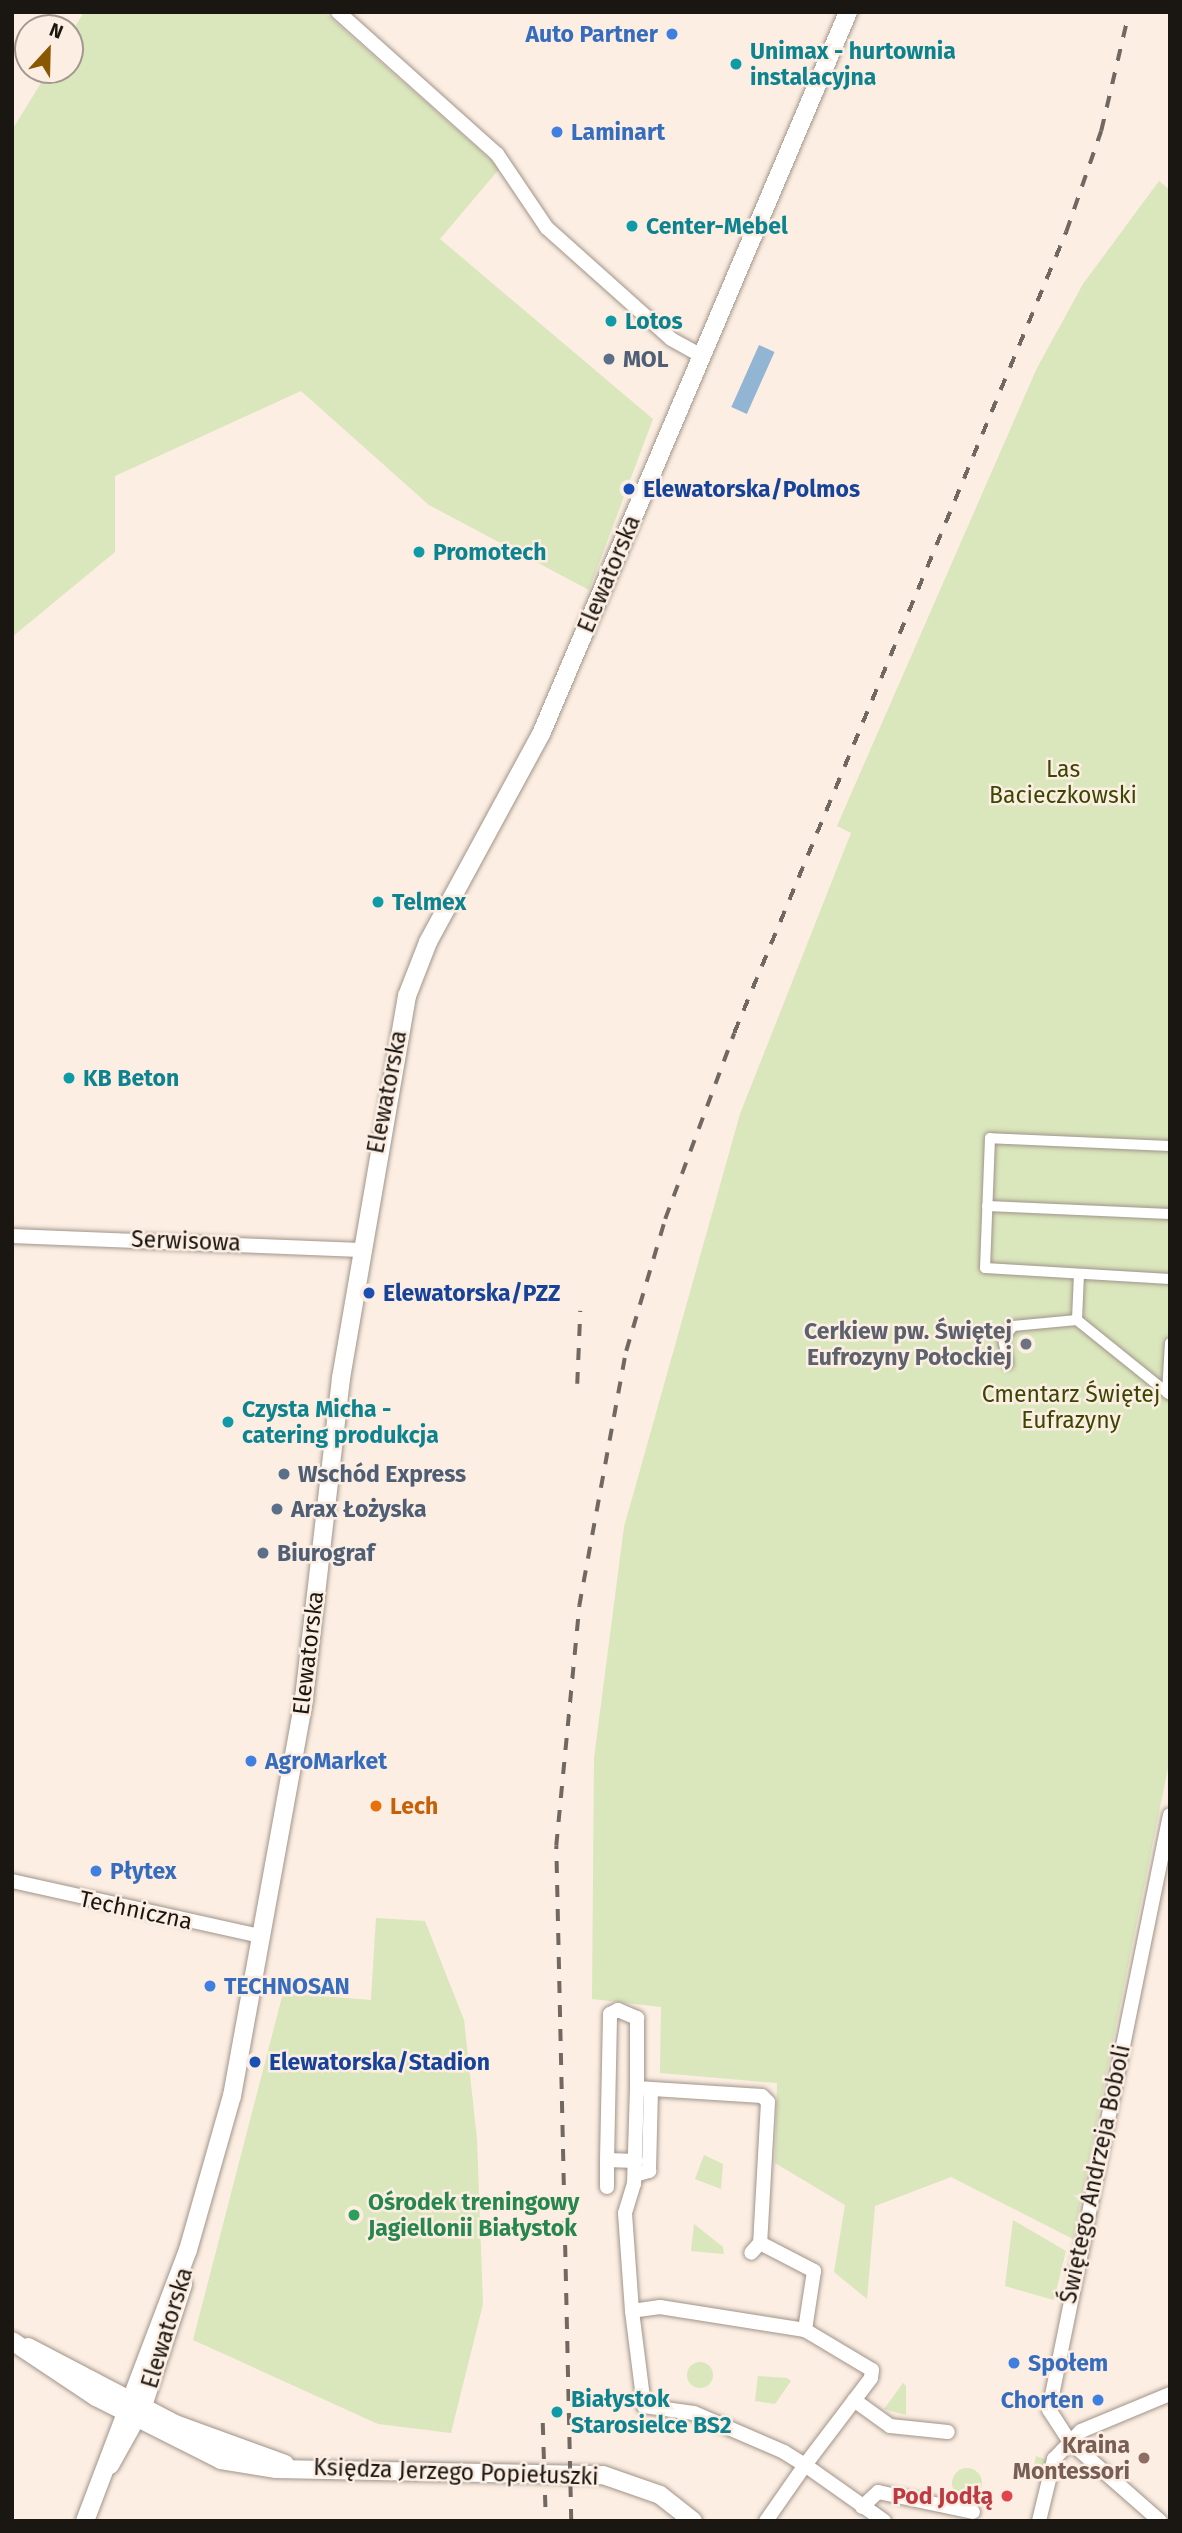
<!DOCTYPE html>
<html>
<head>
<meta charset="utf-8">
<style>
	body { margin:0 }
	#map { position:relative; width:1182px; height:2533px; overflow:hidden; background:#fceee2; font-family:"Fira Sans",sans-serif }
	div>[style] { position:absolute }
	.green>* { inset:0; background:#dae6bc }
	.round { border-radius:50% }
	.water>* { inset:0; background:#92b5d4; transform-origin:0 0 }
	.roads { filter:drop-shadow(0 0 2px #a1948a) drop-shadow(0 0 2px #a1948a) }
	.pedestrian>* { height:10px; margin:-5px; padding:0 5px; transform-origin:5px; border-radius:5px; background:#fff }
	.minor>* { height:14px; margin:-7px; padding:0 7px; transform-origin:7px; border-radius:7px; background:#fff }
	.tertiary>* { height:18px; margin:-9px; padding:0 9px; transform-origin:9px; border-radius:9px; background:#fff }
	.rail>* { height:3.5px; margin-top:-1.75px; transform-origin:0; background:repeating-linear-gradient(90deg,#706861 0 12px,transparent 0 24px) }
	.dots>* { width:19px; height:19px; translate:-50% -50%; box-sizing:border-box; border:4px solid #fceee2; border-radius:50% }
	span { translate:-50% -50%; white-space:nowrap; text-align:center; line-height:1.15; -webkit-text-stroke:5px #fceee2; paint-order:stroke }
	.shop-label { font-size:23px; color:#366cbe; font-weight:700 }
	.right { translate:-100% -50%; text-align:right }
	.left { translate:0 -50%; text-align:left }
	.culture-label { font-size:23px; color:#0d838f; font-weight:700 }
	.service-label { font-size:23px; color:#4e5e75; font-weight:700 }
	.transit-label { font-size:23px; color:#164399; font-weight:700 }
	.street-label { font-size:23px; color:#1a1612 }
	.park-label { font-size:23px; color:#3a4700 }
	.worship-label { font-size:23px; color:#5b616d; font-weight:700 }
	.food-label { font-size:23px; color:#c56008; font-weight:700 }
	.leisure-label { font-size:23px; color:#27864d; font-weight:700 }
	.education-label { font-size:23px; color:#785e54; font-weight:700 }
	.health-label { font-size:23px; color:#be3a42; font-weight:700 }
	.frame { position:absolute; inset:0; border:14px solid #1a1612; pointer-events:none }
	.north { position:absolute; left:14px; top:14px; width:70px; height:70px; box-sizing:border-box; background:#fceee2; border:2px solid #a2988f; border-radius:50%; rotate:22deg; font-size:19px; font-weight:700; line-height:28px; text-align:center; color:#1a1612 }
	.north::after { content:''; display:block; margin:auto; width:24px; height:32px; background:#8a5801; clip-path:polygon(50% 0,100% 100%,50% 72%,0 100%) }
</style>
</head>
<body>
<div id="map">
	<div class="green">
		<div style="clip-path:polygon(84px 12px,324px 12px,500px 168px,440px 239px,653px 419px,589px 590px,429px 505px,301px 391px,115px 476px,115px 552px,12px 637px,12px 130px,49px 70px,70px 70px,70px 35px)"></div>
		<div style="clip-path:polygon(1159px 181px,1170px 190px,1170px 1758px,1073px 2239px,951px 2177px,875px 2206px,867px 2299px,834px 2272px,845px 2205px,775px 2163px,777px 2083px,660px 2073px,661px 2007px,592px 1999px,594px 1758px,624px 1527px,740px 1114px,851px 833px,837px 826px,1037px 368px,1083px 284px)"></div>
		<div style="clip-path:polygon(376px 1918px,425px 1921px,464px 2020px,477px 2139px,483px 2304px,451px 2433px,378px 2424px,193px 2340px,283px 1993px,371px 2000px)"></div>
		<div style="clip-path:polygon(704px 2155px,723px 2164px,721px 2189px,695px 2179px)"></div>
		<div style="clip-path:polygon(1013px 2220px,1066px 2251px,1054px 2300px,1005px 2286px)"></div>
		<div style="clip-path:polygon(694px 2224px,723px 2247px,724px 2254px,691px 2251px)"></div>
		<div class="round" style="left:687px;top:2362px;width:26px;height:26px"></div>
		<div style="clip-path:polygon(758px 2376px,787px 2378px,791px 2381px,775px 2404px,755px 2401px)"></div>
		<div style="clip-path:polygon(903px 2383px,906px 2386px,906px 2415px,884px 2409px)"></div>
		<div style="clip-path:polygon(1036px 2456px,1047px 2460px,1042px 2476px,1032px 2474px)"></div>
		<div class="round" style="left:952px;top:2468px;width:30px;height:30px"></div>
	</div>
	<div class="water">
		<div style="left:759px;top:345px;width:17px;height:68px;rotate:24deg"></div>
	</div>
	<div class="roads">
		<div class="pedestrian">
			<div style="left:1170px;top:1146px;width:180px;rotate:-177.5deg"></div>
			<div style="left:990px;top:1138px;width:130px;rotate:92.2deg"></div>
			<div style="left:985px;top:1268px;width:185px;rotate:3.4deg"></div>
			<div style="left:987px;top:1206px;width:183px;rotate:2.5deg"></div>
			<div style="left:1079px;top:1274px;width:46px;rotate:92.5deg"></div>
			<div style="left:1077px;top:1320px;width:119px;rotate:38.9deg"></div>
			<div style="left:1008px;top:1364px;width:25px;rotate:-101deg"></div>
			<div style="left:1003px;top:1339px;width:16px;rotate:-52deg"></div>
			<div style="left:1013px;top:1326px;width:64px;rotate:-5.4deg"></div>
			<div style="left:1167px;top:1393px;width:50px;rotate:-86.6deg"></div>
		</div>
		<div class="minor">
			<div style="left:338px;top:12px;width:213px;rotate:41.8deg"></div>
			<div style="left:497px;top:154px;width:89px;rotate:56deg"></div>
			<div style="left:547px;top:228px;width:166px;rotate:41.8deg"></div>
			<div style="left:671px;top:339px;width:35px;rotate:29deg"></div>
			<div style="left:12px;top:1236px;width:348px;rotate:2.3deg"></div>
			<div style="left:12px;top:1881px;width:254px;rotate:12.5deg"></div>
			<div style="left:636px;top:2161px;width:29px;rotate:-178deg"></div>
			<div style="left:607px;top:2160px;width:146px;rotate:-88.8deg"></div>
			<div style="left:610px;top:2014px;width:9px;rotate:-27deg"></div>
			<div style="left:618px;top:2010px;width:21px;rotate:23deg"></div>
			<div style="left:637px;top:2018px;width:70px;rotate:90deg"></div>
			<div style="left:635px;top:2175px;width:15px;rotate:-16deg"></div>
			<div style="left:649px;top:2171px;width:82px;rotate:-88.6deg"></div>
			<div style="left:607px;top:2187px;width:27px;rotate:-90deg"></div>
			<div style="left:760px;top:2243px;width:61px;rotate:27.4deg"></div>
			<div style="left:814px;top:2271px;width:60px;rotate:98.7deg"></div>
			<div style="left:632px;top:2311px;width:98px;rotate:-94.1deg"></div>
			<div style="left:625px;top:2213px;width:30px;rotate:-73deg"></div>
			<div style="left:634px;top:2184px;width:96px;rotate:-88.2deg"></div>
			<div style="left:637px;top:2088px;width:125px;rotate:3.7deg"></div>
			<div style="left:762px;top:2096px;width:8px;rotate:45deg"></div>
			<div style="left:768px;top:2102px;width:141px;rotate:93.2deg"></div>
			<div style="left:760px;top:2243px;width:13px;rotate:132deg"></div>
			<div style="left:854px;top:2400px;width:44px;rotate:35.8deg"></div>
			<div style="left:890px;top:2426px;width:58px;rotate:5.9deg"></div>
			<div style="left:862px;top:2507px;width:22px;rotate:-43deg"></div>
			<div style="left:878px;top:2492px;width:97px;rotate:11.9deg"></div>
			<div style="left:766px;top:2521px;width:68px;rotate:-55.1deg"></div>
			<div style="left:805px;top:2465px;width:109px;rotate:-52.8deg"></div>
			<div style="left:871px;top:2378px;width:8px;rotate:-83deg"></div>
			<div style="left:872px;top:2370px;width:78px;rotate:-149.2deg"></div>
			<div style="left:805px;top:2330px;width:147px;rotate:-171deg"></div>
			<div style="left:660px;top:2307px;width:28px;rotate:172deg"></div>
			<div style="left:632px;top:2311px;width:96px;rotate:82.8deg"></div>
			<div style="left:644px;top:2406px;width:50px;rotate:8deg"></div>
			<div style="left:694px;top:2413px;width:98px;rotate:23.4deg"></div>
			<div style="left:784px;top:2452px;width:25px;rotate:32deg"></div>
			<div style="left:805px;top:2465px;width:97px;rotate:35.3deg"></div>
			<div style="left:1039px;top:2521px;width:64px;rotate:-76.4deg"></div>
			<div style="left:1054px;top:2459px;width:39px;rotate:-46deg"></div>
			<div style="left:1081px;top:2431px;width:96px;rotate:-22.6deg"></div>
			<div style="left:1160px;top:2521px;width:120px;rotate:-138.7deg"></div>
			<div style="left:1070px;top:2442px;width:38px;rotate:-123deg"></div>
			<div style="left:1049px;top:2410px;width:607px;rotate:-78.51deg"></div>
		</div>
		<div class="tertiary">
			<div style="left:12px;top:2341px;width:101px;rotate:33.7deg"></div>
			<div style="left:96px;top:2397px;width:140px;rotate:26.7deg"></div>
			<div style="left:221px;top:2460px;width:56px;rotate:9.3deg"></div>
			<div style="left:276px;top:2469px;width:327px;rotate:1.1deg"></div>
			<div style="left:603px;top:2475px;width:60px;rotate:19.3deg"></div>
			<div style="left:660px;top:2495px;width:42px;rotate:38.2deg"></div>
			<div style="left:28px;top:2347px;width:166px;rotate:27.6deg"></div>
			<div style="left:175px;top:2424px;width:117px;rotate:20deg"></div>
			<div style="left:110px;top:2465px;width:68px;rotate:-60.8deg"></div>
			<div style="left:143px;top:2406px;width:128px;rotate:-71.8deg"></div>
			<div style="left:85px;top:2521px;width:290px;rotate:-69.2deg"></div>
			<div style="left:188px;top:2250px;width:160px;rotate:-74.1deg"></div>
			<div style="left:232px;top:2096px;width:404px;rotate:-79.7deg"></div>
			<div style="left:304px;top:1698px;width:322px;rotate:-83.4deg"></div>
			<div style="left:341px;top:1378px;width:388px;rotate:-80.2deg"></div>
			<div style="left:407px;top:996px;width:58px;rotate:-68.7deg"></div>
			<div style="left:428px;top:942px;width:237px;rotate:-61.5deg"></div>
			<div style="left:541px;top:734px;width:785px;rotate:-66.96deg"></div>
		</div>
	</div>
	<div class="rail">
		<div style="left:577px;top:1384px;width:73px;rotate:-87.6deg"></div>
		<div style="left:543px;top:2423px;width:98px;rotate:88.2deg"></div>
		<div style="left:571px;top:2521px;width:675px;rotate:-91.27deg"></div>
		<div style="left:556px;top:1846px;width:241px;rotate:-84.5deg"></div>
		<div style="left:579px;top:1606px;width:259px;rotate:-79.6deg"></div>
		<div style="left:626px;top:1351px;width:138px;rotate:-73.5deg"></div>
		<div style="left:665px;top:1219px;width:198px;rotate:-69.6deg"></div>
		<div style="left:734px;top:1033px;width:867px;rotate:-67.49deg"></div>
		<div style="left:1066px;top:232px;width:107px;rotate:-70.9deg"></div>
		<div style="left:1101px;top:131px;width:122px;rotate:-76.8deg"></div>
	</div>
	<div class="dots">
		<div style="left:672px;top:34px;background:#3f7fe0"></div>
		<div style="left:736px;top:64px;background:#0f9aa8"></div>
		<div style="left:557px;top:132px;background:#3f7fe0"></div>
		<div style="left:632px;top:226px;background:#0f9aa8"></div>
		<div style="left:611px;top:321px;background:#0f9aa8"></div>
		<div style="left:609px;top:359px;background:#5c6f8a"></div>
		<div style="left:629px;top:489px;background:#1a4fb4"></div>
		<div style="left:419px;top:552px;background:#0f9aa8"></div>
		<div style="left:378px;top:902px;background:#0f9aa8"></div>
		<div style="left:69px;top:1078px;background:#0f9aa8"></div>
		<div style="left:369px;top:1293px;background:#1a4fb4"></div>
		<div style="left:1026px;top:1344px;background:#6b7280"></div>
		<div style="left:228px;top:1422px;background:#0f9aa8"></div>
		<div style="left:284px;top:1474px;background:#5c6f8a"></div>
		<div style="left:277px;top:1509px;background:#5c6f8a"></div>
		<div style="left:263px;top:1553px;background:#5c6f8a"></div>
		<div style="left:251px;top:1761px;background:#3f7fe0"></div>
		<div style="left:376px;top:1806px;background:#e8710a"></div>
		<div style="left:96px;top:1871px;background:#3f7fe0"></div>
		<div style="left:210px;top:1986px;background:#3f7fe0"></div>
		<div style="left:255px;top:2062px;background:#1a4fb4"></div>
		<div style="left:354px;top:2215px;background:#2e9e5b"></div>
		<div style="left:1014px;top:2363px;background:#3f7fe0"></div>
		<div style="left:1098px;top:2400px;background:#3f7fe0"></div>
		<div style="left:557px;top:2412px;background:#0f9aa8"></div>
		<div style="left:1144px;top:2458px;background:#8d6e63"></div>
		<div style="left:1007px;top:2496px;background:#e0444e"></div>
	</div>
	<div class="shop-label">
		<span class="right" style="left:658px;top:34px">Auto Partner</span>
		<span class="left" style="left:571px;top:132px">Laminart</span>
		<span class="left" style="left:265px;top:1761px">AgroMarket</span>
		<span class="left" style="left:110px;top:1871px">Płytex</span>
		<span class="left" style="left:224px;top:1986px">TECHNOSAN</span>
		<span class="left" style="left:1028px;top:2363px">Społem</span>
		<span class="right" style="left:1084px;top:2400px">Chorten</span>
	</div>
	<div class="culture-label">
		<span class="left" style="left:750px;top:64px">Unimax - hurtownia<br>instalacyjna</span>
		<span class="left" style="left:646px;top:226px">Center-Mebel</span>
		<span class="left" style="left:625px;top:321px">Lotos</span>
		<span class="left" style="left:433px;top:552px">Promotech</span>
		<span class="left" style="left:392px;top:902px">Telmex</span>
		<span class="left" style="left:83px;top:1078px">KB Beton</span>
		<span class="left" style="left:242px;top:1422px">Czysta Micha -<br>catering produkcja</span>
		<span class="left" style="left:571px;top:2412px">Białystok<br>Starosielce BS2</span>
	</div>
	<div class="service-label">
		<span class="left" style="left:623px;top:359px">MOL</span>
		<span class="left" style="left:298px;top:1474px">Wschód Express</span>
		<span class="left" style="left:291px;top:1509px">Arax Łożyska</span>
		<span class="left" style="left:277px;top:1553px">Biurograf</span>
	</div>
	<div class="transit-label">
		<span class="left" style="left:643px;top:489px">Elewatorska/Polmos</span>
		<span class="left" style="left:383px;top:1293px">Elewatorska/PZZ</span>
		<span class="left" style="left:269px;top:2062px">Elewatorska/Stadion</span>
	</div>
	<div class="street-label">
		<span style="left:609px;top:574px;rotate:-67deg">Elewatorska</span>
		<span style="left:387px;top:1092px;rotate:-79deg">Elewatorska</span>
		<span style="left:186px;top:1241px;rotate:2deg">Serwisowa</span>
		<span style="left:308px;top:1653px;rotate:-83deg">Elewatorska</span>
		<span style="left:136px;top:1910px;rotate:12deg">Techniczna</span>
		<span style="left:1095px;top:2174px;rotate:-78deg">Świętego Andrzeja Boboli</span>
		<span style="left:167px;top:2328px;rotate:-73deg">Elewatorska</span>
		<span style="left:456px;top:2472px;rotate:2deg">Księdza Jerzego Popiełuszki</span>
	</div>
	<div class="park-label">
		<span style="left:1063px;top:782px">Las<br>Bacieczkowski</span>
		<span style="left:1071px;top:1407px">Cmentarz Świętej<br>Eufrazyny</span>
	</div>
	<div class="worship-label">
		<span class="right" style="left:1012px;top:1344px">Cerkiew pw. Świętej<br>Eufrozyny Połockiej</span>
	</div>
	<div class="food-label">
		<span class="left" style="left:390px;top:1806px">Lech</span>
	</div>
	<div class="leisure-label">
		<span class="left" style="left:368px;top:2215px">Ośrodek treningowy<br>Jagiellonii Białystok</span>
	</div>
	<div class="education-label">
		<span class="right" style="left:1130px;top:2458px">Kraina<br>Montessori</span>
	</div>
	<div class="health-label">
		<span class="right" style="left:993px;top:2496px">Pod Jodłą</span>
	</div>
	<div class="frame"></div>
	<div class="north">N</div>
</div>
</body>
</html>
